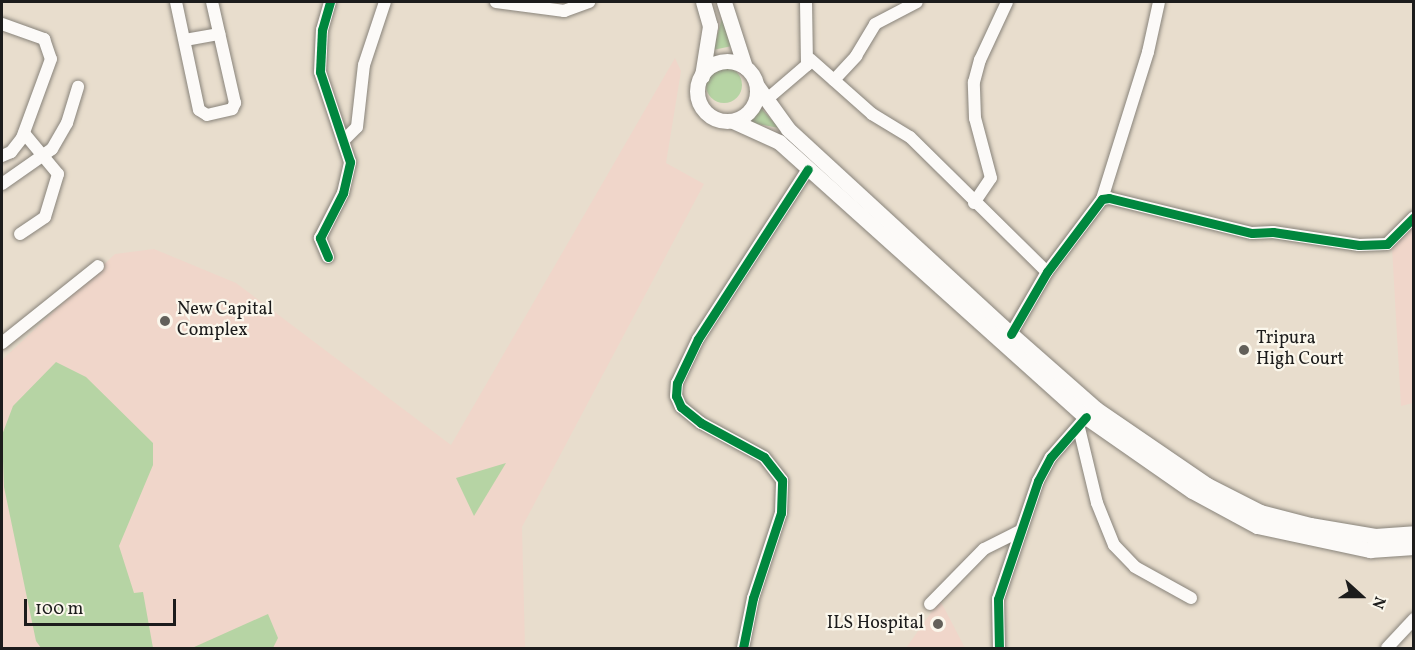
<!DOCTYPE html>
<html>
<head>
<meta charset="utf-8">
<style>
	body { margin:0 }
	#map { position:relative; width:1415px; height:650px; overflow:hidden; background:#e8ddcd; font-family:Vollkorn,serif }
	div>[style] { position:absolute }
	.built>* { inset:0; background:#f0d6ca }
	.green>* { inset:0; background:#b6d4a4 }
	.round { border-radius:50% }
	.roads { filter:drop-shadow(0 0 2px #88837a) drop-shadow(0 0 2px #88837a) }
	.minor>* { height:12px; margin:-6px; padding:0 6px; transform-origin:6px; border-radius:6px; background:#fcfaf8 }
	.major>* { height:15px; margin:-7.5px; padding:0 7.5px; transform-origin:7.5px; border-radius:7.5px; background:#fcfaf8 }
	.major>.ring { margin:-7.5px; padding:0; box-sizing:content-box; background:none; border:15px solid #fcfaf8; border-radius:50% }
	.cycleway>* { height:9px; margin:-4.5px; padding:0 4.5px; transform-origin:4.5px; border-radius:4.5px; background:#00873e }
	.dots>* { width:16px; height:16px; translate:-50% -50%; box-sizing:border-box; border:3px solid #fbf7ec; border-radius:50% }
	span { translate:-50% -50%; white-space:nowrap; text-align:center; line-height:1.15; -webkit-text-stroke:4.5px #fbf7ec; paint-order:stroke }
	.poi-label { font-size:18px; color:#1c1c1c }
	.left { translate:0 -50%; text-align:left }
	.right { translate:-100% -50%; text-align:right }
	.frame { position:absolute; inset:0; border:3px solid #1c1c1c; pointer-events:none }
	.north { position:absolute; left:1331px; top:566px; width:60px; height:60px; -webkit-text-stroke:4px #fbf7ec; paint-order:stroke; rotate:111deg; font-size:16px; font-weight:700; line-height:24px; text-align:center; color:#1c1c1c }
	.north::after { content:''; display:block; margin:auto; width:21px; height:27px; background:#1c1c1c; clip-path:polygon(50% 0,100% 100%,50% 72%,0 100%) }
	.scale { position:absolute; left:24px; top:599px; width:152px; height:27px; box-sizing:border-box; border:3px solid #1c1c1c; border-top:0; padding-left:8px; font-size:18px; line-height:21px; white-space:nowrap; color:#1c1c1c; -webkit-text-stroke:4px #fbf7ec; paint-order:stroke }
</style>
</head>
<body>
<div id="map">
	<div class="built">
		<div style="clip-path:polygon(675px 58px,681px 71px,666px 163px,704px 184px,522px 527px,525px 648px,2px 648px,2px 360px,115px 254px,154px 249px,236px 283px,451px 445px)"></div>
		<div style="clip-path:polygon(1413px 222px,1413px 403px,1401px 406px,1392px 247px)"></div>
		<div style="clip-path:polygon(940px 600px,965px 648px,906px 648px)"></div>
	</div>
	<div class="green">
		<div style="clip-path:polygon(722px 18px,732px 46px,713px 50px)"></div>
		<div class="round" style="left:706px;top:67px;width:36px;height:36px"></div>
		<div style="clip-path:polygon(760px 107px,779px 128px,747px 122px)"></div>
		<div style="clip-path:polygon(56px 362px,86px 377px,153px 443px,153px 465px,119px 546px,134px 593px,143px 592px,153px 648px,41px 648px,36px 641px,4px 487px,2px 435px,13px 406px)"></div>
		<div style="clip-path:polygon(506px 463px,474px 516px,456px 478px)"></div>
		<div style="clip-path:polygon(268px 614px,278px 638px,273px 648px,192px 648px)"></div>
	</div>
	<div class="roads">
		<div class="minor">
			<div style="left:176px;top:2px;width:110px;rotate:78deg"></div>
			<div style="left:199px;top:110px;width:9px;rotate:32deg"></div>
			<div style="left:207px;top:115px;width:26px;rotate:-13deg"></div>
			<div style="left:232px;top:109px;width:7px;rotate:-63deg"></div>
			<div style="left:235px;top:103px;width:104px;rotate:-102.8deg"></div>
			<div style="left:496px;top:2px;width:69px;rotate:7.5deg"></div>
			<div style="left:564px;top:11px;width:27px;rotate:-20deg"></div>
			<div style="left:2px;top:24px;width:45px;rotate:19.7deg"></div>
			<div style="left:44px;top:39px;width:21px;rotate:71deg"></div>
			<div style="left:51px;top:59px;width:84px;rotate:110.2deg"></div>
			<div style="left:22px;top:138px;width:18px;rotate:128deg"></div>
			<div style="left:11px;top:152px;width:10px;rotate:156deg"></div>
			<div style="left:185px;top:40px;width:35px;rotate:-10deg"></div>
			<div style="left:810px;top:59px;width:83px;rotate:41.6deg"></div>
			<div style="left:872px;top:114px;width:44px;rotate:31.2deg"></div>
			<div style="left:910px;top:137px;width:192px;rotate:44.6deg"></div>
			<div style="left:834px;top:80px;width:33px;rotate:-47deg"></div>
			<div style="left:856px;top:56px;width:37px;rotate:-59deg"></div>
			<div style="left:875px;top:24px;width:47px;rotate:-27.6deg"></div>
			<div style="left:766px;top:100px;width:54px;rotate:-40.5deg"></div>
			<div style="left:807px;top:65px;width:63px;rotate:-90.9deg"></div>
			<div style="left:344px;top:140px;width:18px;rotate:-45deg"></div>
			<div style="left:357px;top:127px;width:62px;rotate:-83.6deg"></div>
			<div style="left:364px;top:65px;width:66px;rotate:-71.6deg"></div>
			<div style="left:2px;top:184px;width:61px;rotate:-35deg"></div>
			<div style="left:52px;top:149px;width:30px;rotate:-60deg"></div>
			<div style="left:67px;top:123px;width:38px;rotate:-73deg"></div>
			<div style="left:1102px;top:199px;width:154px;rotate:-72.6deg"></div>
			<div style="left:1148px;top:52px;width:51px;rotate:-77.6deg"></div>
			<div style="left:974px;top:203px;width:30px;rotate:-56deg"></div>
			<div style="left:991px;top:178px;width:62px;rotate:-104.9deg"></div>
			<div style="left:975px;top:118px;width:36px;rotate:-92deg"></div>
			<div style="left:974px;top:82px;width:23px;rotate:-75deg"></div>
			<div style="left:980px;top:60px;width:64px;rotate:-65deg"></div>
			<div style="left:20px;top:234px;width:30px;rotate:-34deg"></div>
			<div style="left:45px;top:217px;width:45px;rotate:-73.2deg"></div>
			<div style="left:58px;top:174px;width:53px;rotate:-129.7deg"></div>
			<div style="left:328px;top:257px;width:21px;rotate:-113deg"></div>
			<div style="left:320px;top:238px;width:51px;rotate:-62.9deg"></div>
			<div style="left:343px;top:193px;width:32px;rotate:-77deg"></div>
			<div style="left:350px;top:162px;width:95px;rotate:-108.4deg"></div>
			<div style="left:320px;top:72px;width:42px;rotate:-87.3deg"></div>
			<div style="left:322px;top:30px;width:29px;rotate:-74deg"></div>
			<div style="left:1011px;top:334px;width:72px;rotate:-59.9deg"></div>
			<div style="left:1047px;top:272px;width:91px;rotate:-53deg"></div>
			<div style="left:1102px;top:199px;width:7px;rotate:-8deg"></div>
			<div style="left:1109px;top:198px;width:147px;rotate:13.8deg"></div>
			<div style="left:1252px;top:233px;width:21px;rotate:-3deg"></div>
			<div style="left:1273px;top:232px;width:87px;rotate:8.6deg"></div>
			<div style="left:1359px;top:245px;width:28px;rotate:-2deg"></div>
			<div style="left:1387px;top:244px;width:38px;rotate:-45deg"></div>
			<div style="left:2px;top:343px;width:123px;rotate:-38.7deg"></div>
			<div style="left:1079px;top:428px;width:77px;rotate:76.5deg"></div>
			<div style="left:1097px;top:503px;width:45px;rotate:68deg"></div>
			<div style="left:1114px;top:545px;width:30px;rotate:46deg"></div>
			<div style="left:1135px;top:567px;width:64px;rotate:29deg"></div>
			<div style="left:930px;top:604px;width:77px;rotate:-45.5deg"></div>
			<div style="left:984px;top:549px;width:40px;rotate:-26.6deg"></div>
			<div style="left:743px;top:648px;width:51px;rotate:-78.7deg"></div>
			<div style="left:753px;top:598px;width:89px;rotate:-71.8deg"></div>
			<div style="left:781px;top:513px;width:33px;rotate:-88deg"></div>
			<div style="left:782px;top:480px;width:29px;rotate:-128deg"></div>
			<div style="left:764px;top:457px;width:72px;rotate:-151.6deg"></div>
			<div style="left:701px;top:423px;width:26px;rotate:-141deg"></div>
			<div style="left:681px;top:407px;width:12px;rotate:-114deg"></div>
			<div style="left:676px;top:396px;width:13px;rotate:-86deg"></div>
			<div style="left:677px;top:383px;width:49px;rotate:-64.5deg"></div>
			<div style="left:698px;top:339px;width:202px;rotate:-57.1deg"></div>
			<div style="left:999px;top:648px;width:49px;rotate:-91.2deg"></div>
			<div style="left:998px;top:599px;width:125px;rotate:-71.3deg"></div>
			<div style="left:1038px;top:481px;width:27px;rotate:-62deg"></div>
			<div style="left:1051px;top:457px;width:53px;rotate:-48.8deg"></div>
			<div style="left:1387px;top:648px;width:40px;rotate:-47deg"></div>
		</div>
		<div class="major">
			<div style="left:724px;top:2px;width:68px;rotate:72.1deg"></div>
			<div class="ring" style="left:697px;top:61px;width:45px;height:45px"></div>
			<div style="left:702px;top:76px;width:51px;rotate:-80.9deg"></div>
			<div style="left:710px;top:26px;width:25px;rotate:-106deg"></div>
			<div style="left:757px;top:86px;width:53px;rotate:54.2deg"></div>
			<div style="left:788px;top:129px;width:303px;rotate:42.6deg"></div>
			<div style="left:1011px;top:334px;width:113px;rotate:41.4deg"></div>
			<div style="left:1096px;top:409px;width:135px;rotate:34.4deg"></div>
			<div style="left:1207px;top:485px;width:59px;rotate:27deg"></div>
			<div style="left:1260px;top:512px;width:52px;rotate:14.6deg"></div>
			<div style="left:1310px;top:525px;width:66px;rotate:9.6deg"></div>
			<div style="left:1375px;top:536px;width:39px;rotate:-4deg"></div>
			<div style="left:733px;top:121px;width:51px;rotate:24.5deg"></div>
			<div style="left:779px;top:142px;width:412px;rotate:41.9deg"></div>
			<div style="left:1086px;top:417px;width:129px;rotate:34.9deg"></div>
			<div style="left:1192px;top:491px;width:74px;rotate:28.3deg"></div>
			<div style="left:1257px;top:526px;width:116px;rotate:12deg"></div>
			<div style="left:1370px;top:550px;width:44px;rotate:-3.9deg"></div>
		</div>
	</div>
	<div class="cycleway">
		<div style="left:328px;top:257px;width:21px;rotate:-113deg"></div>
		<div style="left:320px;top:238px;width:51px;rotate:-62.9deg"></div>
		<div style="left:343px;top:193px;width:32px;rotate:-77deg"></div>
		<div style="left:350px;top:162px;width:95px;rotate:-108.4deg"></div>
		<div style="left:320px;top:72px;width:42px;rotate:-87.3deg"></div>
		<div style="left:322px;top:30px;width:29px;rotate:-74deg"></div>
		<div style="left:1011px;top:334px;width:72px;rotate:-59.9deg"></div>
		<div style="left:1047px;top:272px;width:91px;rotate:-53deg"></div>
		<div style="left:1102px;top:199px;width:7px;rotate:-8deg"></div>
		<div style="left:1109px;top:198px;width:147px;rotate:13.8deg"></div>
		<div style="left:1252px;top:233px;width:21px;rotate:-3deg"></div>
		<div style="left:1273px;top:232px;width:87px;rotate:8.6deg"></div>
		<div style="left:1359px;top:245px;width:28px;rotate:-2deg"></div>
		<div style="left:1387px;top:244px;width:38px;rotate:-45deg"></div>
		<div style="left:743px;top:648px;width:51px;rotate:-78.7deg"></div>
		<div style="left:753px;top:598px;width:89px;rotate:-71.8deg"></div>
		<div style="left:781px;top:513px;width:33px;rotate:-88deg"></div>
		<div style="left:782px;top:480px;width:29px;rotate:-128deg"></div>
		<div style="left:764px;top:457px;width:72px;rotate:-151.6deg"></div>
		<div style="left:701px;top:423px;width:26px;rotate:-141deg"></div>
		<div style="left:681px;top:407px;width:12px;rotate:-114deg"></div>
		<div style="left:676px;top:396px;width:13px;rotate:-86deg"></div>
		<div style="left:677px;top:383px;width:49px;rotate:-64.5deg"></div>
		<div style="left:698px;top:339px;width:202px;rotate:-57.1deg"></div>
		<div style="left:999px;top:648px;width:49px;rotate:-91.2deg"></div>
		<div style="left:998px;top:599px;width:125px;rotate:-71.3deg"></div>
		<div style="left:1038px;top:481px;width:27px;rotate:-62deg"></div>
		<div style="left:1051px;top:457px;width:53px;rotate:-48.8deg"></div>
	</div>
	<div class="dots">
		<div style="left:165px;top:321px;background:#63605a"></div>
		<div style="left:1244px;top:350px;background:#63605a"></div>
		<div style="left:938px;top:624px;background:#63605a"></div>
	</div>
	<div class="poi-label">
		<span class="left" style="left:177px;top:321px">New Capital<br>Complex</span>
		<span class="left" style="left:1256px;top:350px">Tripura<br>High Court</span>
		<span class="right" style="left:924px;top:624px">ILS Hospital</span>
	</div>
	<div class="frame"></div>
	<div class="north">N</div>
	<div class="scale">100 m</div>
</div>
</body>
</html>
